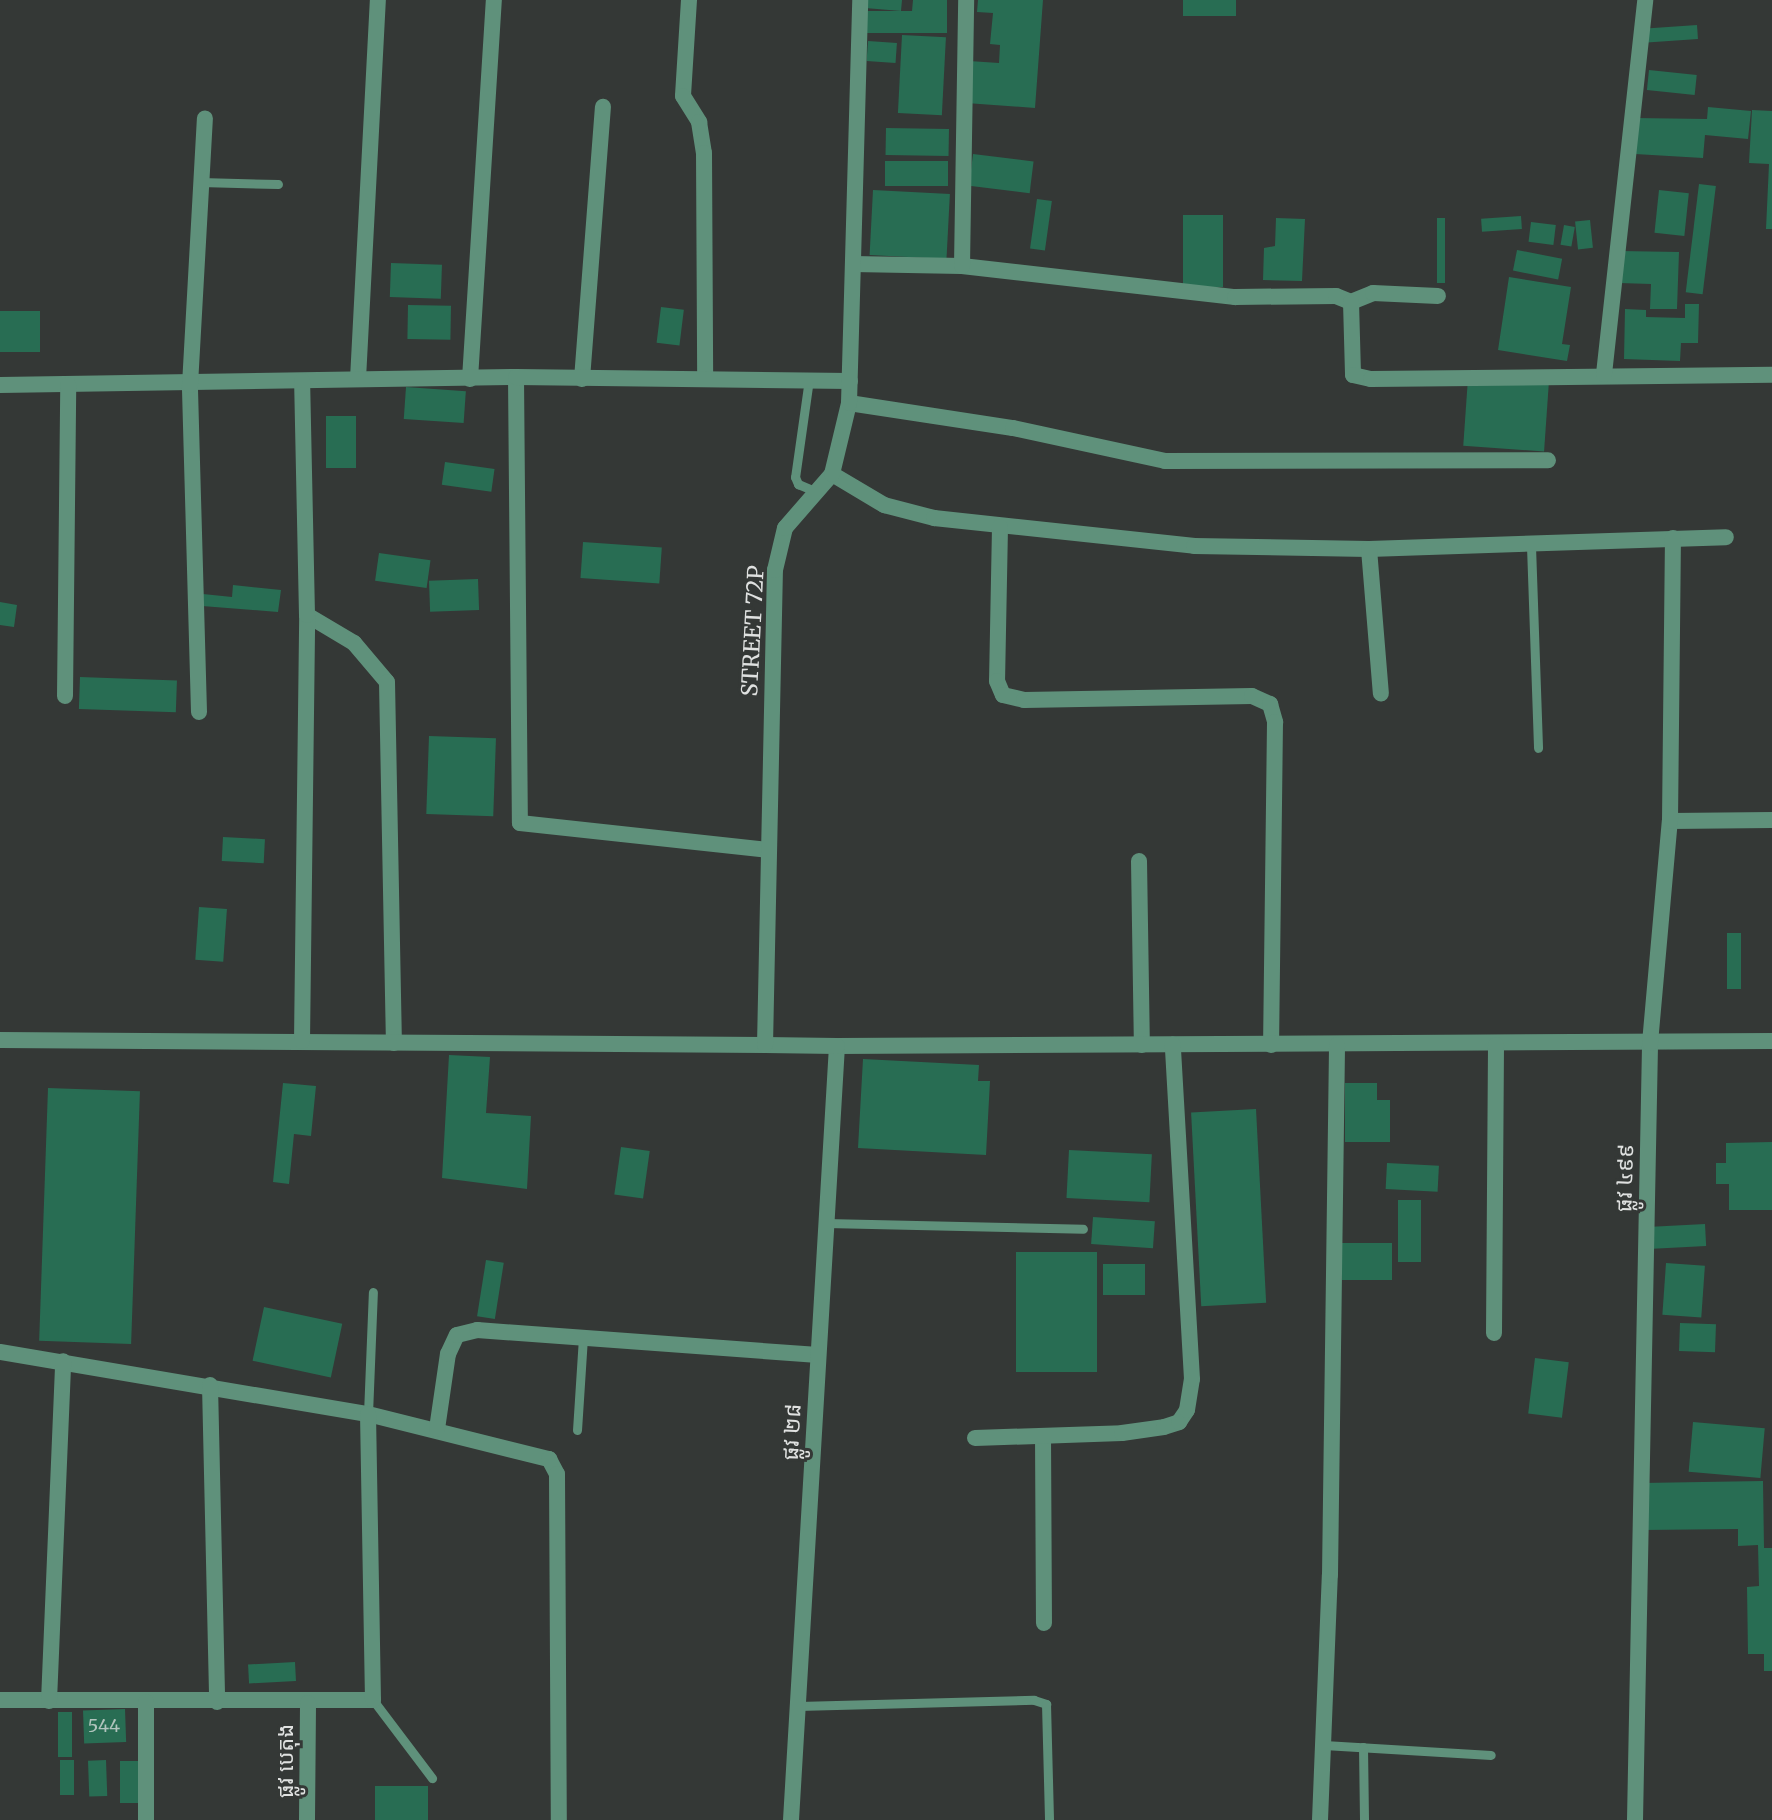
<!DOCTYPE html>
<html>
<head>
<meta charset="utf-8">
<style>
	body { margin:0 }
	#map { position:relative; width:1772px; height:1820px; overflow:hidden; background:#343836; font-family:Merriweather,"Noto Sans Khmer",serif }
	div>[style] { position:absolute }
	.building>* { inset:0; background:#286d53; transform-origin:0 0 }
	.service>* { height:9px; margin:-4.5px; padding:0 4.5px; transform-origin:4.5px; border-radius:4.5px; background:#5f917b }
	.minor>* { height:16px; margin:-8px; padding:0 8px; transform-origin:8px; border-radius:8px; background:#5f917b }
	.tertiary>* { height:16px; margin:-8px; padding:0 8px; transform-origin:8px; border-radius:8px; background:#5f917b }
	span { translate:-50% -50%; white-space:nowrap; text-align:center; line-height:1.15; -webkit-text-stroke:6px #343836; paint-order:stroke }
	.number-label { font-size:18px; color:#b1c4bd }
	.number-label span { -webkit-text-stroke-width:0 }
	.street-label { font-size:22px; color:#dfe1e0 }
</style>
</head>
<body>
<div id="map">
	<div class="building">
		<div style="clip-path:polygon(866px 0,902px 0,901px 11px,865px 8px)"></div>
		<div style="clip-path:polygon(913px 0,947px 0,947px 33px,867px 33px,866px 11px,912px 11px)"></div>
		<div style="clip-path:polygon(978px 0,1043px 0,1035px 108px,966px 103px,969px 61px,999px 63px,1000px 45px,990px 44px,993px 13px,977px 12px)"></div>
		<div style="left:1183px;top:0;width:53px;height:16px"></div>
		<div style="left:1697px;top:25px;width:14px;height:51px;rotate:86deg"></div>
		<div style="left:902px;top:35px;width:44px;height:78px;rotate:3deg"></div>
		<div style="left:868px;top:41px;width:29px;height:20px;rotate:4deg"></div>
		<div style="left:1649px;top:70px;width:48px;height:20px;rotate:6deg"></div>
		<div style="clip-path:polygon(1708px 107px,1751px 111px,1748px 139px,1705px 135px,1703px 158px,1635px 154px,1635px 118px,1707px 119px)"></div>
		<div style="clip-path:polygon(1752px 110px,1772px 111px,1772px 229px,1766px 229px,1769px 164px,1749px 163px)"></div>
		<div style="left:886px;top:128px;width:63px;height:27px;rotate:1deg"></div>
		<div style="left:973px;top:154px;width:61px;height:32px;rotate:7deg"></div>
		<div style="left:885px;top:161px;width:63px;height:25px"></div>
		<div style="left:1699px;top:184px;width:17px;height:109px;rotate:7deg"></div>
		<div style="left:873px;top:190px;width:77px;height:65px;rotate:3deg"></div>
		<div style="left:1659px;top:190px;width:30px;height:43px;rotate:6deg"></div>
		<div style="left:1037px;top:199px;width:15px;height:50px;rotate:8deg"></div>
		<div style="left:1183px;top:215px;width:40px;height:72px"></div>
		<div style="left:1521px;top:216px;width:13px;height:40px;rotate:86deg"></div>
		<div style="clip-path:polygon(1276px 218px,1305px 219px,1302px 281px,1263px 280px,1264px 248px,1275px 246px)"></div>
		<div style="left:1437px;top:218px;width:8px;height:65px"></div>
		<div style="left:1590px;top:220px;width:28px;height:15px;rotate:84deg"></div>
		<div style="left:1531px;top:222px;width:25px;height:20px;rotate:7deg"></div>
		<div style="left:1564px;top:225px;width:11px;height:20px;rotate:10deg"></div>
		<div style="left:1517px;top:250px;width:46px;height:21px;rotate:11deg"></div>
		<div style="clip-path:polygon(1620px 251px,1679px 252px,1677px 309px,1650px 309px,1651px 284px,1619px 283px)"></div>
		<div style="left:391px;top:263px;width:51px;height:34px;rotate:2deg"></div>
		<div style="clip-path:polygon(1509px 277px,1571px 287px,1562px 344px,1570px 345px,1567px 361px,1498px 350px)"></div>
		<div style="clip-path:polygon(1685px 304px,1699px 304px,1698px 343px,1681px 343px,1680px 361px,1624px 359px,1625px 309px,1646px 310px,1646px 317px,1685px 318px)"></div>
		<div style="left:408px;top:305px;width:43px;height:34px;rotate:1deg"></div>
		<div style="left:661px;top:307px;width:23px;height:36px;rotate:7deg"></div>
		<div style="left:0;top:311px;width:40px;height:41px"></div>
		<div style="left:1468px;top:378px;width:81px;height:68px;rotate:4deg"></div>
		<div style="left:406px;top:387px;width:60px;height:32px;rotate:4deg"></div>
		<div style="left:326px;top:416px;width:30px;height:52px"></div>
		<div style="left:445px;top:462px;width:50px;height:23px;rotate:8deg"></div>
		<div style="left:583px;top:542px;width:79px;height:36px;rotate:4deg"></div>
		<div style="left:379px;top:553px;width:52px;height:28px;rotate:8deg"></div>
		<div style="left:478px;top:579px;width:31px;height:49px;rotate:88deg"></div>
		<div style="clip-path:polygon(233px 585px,281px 590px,278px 612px,202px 606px,203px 594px,232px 597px)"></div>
		<div style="clip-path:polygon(0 602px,17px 605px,14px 627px,0 625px)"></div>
		<div style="left:80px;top:677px;width:97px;height:32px;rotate:2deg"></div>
		<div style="left:429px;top:736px;width:67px;height:78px;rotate:2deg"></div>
		<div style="left:223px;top:837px;width:42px;height:24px;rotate:3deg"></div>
		<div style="left:199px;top:907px;width:28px;height:53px;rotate:4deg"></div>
		<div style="left:1727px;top:933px;width:14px;height:56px"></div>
		<div style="clip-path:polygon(449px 1055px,490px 1057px,486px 1113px,531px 1116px,527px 1189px,442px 1178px)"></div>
		<div style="clip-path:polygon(863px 1059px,979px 1065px,978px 1081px,990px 1081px,986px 1155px,858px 1148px)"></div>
		<div style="clip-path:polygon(283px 1083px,316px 1086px,311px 1136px,294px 1134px,289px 1184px,273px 1182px)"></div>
		<div style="clip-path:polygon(1345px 1083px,1377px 1083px,1377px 1100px,1390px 1100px,1390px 1142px,1345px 1142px)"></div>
		<div style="left:48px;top:1088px;width:92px;height:253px;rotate:2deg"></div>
		<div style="left:1256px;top:1109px;width:194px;height:65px;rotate:87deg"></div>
		<div style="clip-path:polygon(1772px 1142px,1772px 1210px,1729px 1210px,1729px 1184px,1716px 1184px,1716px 1163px,1726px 1163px,1726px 1143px)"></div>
		<div style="left:621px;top:1147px;width:29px;height:48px;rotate:8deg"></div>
		<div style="left:1069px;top:1150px;width:83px;height:48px;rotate:3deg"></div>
		<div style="left:1387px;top:1163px;width:52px;height:26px;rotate:3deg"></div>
		<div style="left:1398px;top:1200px;width:23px;height:62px"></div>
		<div style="left:1093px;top:1217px;width:62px;height:27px;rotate:4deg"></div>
		<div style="left:1705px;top:1224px;width:22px;height:53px;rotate:87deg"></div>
		<div style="left:1342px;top:1243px;width:50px;height:37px"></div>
		<div style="left:1097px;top:1252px;width:120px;height:81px;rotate:90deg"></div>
		<div style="left:486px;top:1260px;width:18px;height:57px;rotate:9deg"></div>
		<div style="left:1666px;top:1263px;width:39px;height:52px;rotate:4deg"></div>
		<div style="left:1103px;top:1264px;width:42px;height:31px"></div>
		<div style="left:264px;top:1307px;width:80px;height:55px;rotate:12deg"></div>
		<div style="left:1680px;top:1323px;width:36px;height:28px;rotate:2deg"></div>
		<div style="left:1535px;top:1358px;width:34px;height:56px;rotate:7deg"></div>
		<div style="left:1693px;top:1422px;width:72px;height:50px;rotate:5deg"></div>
		<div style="clip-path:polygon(1763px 1481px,1764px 1548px,1772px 1548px,1772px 1671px,1764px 1671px,1764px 1654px,1748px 1654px,1747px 1587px,1759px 1586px,1758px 1545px,1738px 1546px,1738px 1529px,1643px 1530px,1642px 1483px)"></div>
		<div style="left:295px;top:1662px;width:19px;height:47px;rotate:87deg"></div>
		<div style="left:125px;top:1709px;width:33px;height:42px;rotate:88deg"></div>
		<div style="left:58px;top:1712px;width:14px;height:45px"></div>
		<div style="left:60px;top:1760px;width:14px;height:35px"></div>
		<div style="left:106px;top:1760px;width:36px;height:18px;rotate:88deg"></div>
		<div style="left:140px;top:1761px;width:42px;height:20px;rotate:90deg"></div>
		<div style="left:375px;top:1786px;width:53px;height:34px"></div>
	</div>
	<div class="service">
		<div style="left:200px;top:182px;width:78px;rotate:1.5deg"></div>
		<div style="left:809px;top:379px;width:99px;rotate:98.1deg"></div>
		<div style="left:795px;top:477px;width:8px;rotate:67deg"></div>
		<div style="left:798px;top:484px;width:21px;rotate:23deg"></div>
		<div style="left:1531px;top:546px;width:202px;rotate:88deg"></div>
		<div style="left:826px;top:1223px;width:257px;rotate:1.3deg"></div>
		<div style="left:368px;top:1414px;width:122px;rotate:-87.7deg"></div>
		<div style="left:577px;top:1430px;width:93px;rotate:-86.3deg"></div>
		<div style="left:373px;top:1700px;width:98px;rotate:52.9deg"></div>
		<div style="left:798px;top:1706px;width:236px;rotate:-1.5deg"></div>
		<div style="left:1034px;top:1700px;width:13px;rotate:18deg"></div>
		<div style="left:1046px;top:1704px;width:116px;rotate:88.5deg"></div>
		<div style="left:1324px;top:1745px;width:167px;rotate:3.4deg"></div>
		<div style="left:1363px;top:1747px;width:73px;rotate:89.2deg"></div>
	</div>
	<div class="minor">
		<div style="left:689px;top:0;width:96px;rotate:93.6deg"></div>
		<div style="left:683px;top:96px;width:31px;rotate:58deg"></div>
		<div style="left:699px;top:122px;width:31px;rotate:81deg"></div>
		<div style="left:704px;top:153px;width:225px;rotate:89.7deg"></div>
		<div style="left:853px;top:264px;width:109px;rotate:1.1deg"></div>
		<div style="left:962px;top:266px;width:275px;rotate:6.5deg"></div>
		<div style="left:1235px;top:297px;width:101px;rotate:-0.6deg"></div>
		<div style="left:1336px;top:296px;width:16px;rotate:22deg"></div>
		<div style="left:1351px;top:302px;width:24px;rotate:-22deg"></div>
		<div style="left:1373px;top:293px;width:65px;rotate:2.6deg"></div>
		<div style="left:962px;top:266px;width:266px;rotate:-89.1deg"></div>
		<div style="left:1351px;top:302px;width:73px;rotate:88.4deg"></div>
		<div style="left:1353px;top:375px;width:18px;rotate:13deg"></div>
		<div style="left:1371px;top:379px;width:401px;rotate:-0.6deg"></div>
		<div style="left:1604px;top:374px;width:376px;rotate:-83.7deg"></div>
		<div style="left:516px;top:377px;width:446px;rotate:89.5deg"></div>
		<div style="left:520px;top:823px;width:249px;rotate:6.2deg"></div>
		<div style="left:358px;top:379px;width:380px;rotate:-87deg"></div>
		<div style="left:470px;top:379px;width:380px;rotate:-86.4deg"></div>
		<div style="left:582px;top:379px;width:273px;rotate:-85.6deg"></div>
		<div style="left:0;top:385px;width:516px;rotate:-0.89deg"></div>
		<div style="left:516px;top:377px;width:334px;rotate:0.7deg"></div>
		<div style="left:849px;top:403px;width:166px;rotate:8.7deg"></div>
		<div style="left:1013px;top:428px;width:156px;rotate:12.2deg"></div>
		<div style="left:1165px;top:461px;width:383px;rotate:-0.1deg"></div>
		<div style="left:832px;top:474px;width:61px;rotate:30.8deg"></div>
		<div style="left:884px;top:505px;width:52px;rotate:14.6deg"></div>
		<div style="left:934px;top:518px;width:262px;rotate:6.1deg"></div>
		<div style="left:1194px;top:546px;width:175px;rotate:1deg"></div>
		<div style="left:1369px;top:549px;width:357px;rotate:-1.9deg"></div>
		<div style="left:1000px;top:527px;width:154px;rotate:91.1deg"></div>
		<div style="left:997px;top:681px;width:15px;rotate:67deg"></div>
		<div style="left:1003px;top:695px;width:22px;rotate:13deg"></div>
		<div style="left:1024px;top:700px;width:228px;rotate:-1deg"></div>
		<div style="left:1252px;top:696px;width:20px;rotate:24deg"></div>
		<div style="left:1270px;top:704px;width:19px;rotate:74deg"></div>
		<div style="left:1275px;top:722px;width:323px;rotate:90.7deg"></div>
		<div style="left:1369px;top:549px;width:145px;rotate:85.3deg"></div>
		<div style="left:307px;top:615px;width:55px;rotate:30.8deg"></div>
		<div style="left:354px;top:643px;width:51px;rotate:49.8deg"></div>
		<div style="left:387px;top:682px;width:361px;rotate:88.9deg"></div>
		<div style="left:65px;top:696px;width:311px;rotate:-89.4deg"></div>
		<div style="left:199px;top:712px;width:327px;rotate:-91.6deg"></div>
		<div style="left:190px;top:385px;width:267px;rotate:-86.8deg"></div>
		<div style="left:1670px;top:821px;width:102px;rotate:-0.6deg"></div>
		<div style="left:1139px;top:861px;width:184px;rotate:89.1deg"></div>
		<div style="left:0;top:1040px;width:765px;rotate:0.37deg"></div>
		<div style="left:302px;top:1041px;width:426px;rotate:-89.3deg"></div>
		<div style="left:307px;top:615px;width:234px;rotate:-91.2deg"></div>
		<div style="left:837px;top:1046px;width:935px;rotate:-0.31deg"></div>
		<div style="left:1494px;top:1333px;width:288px;rotate:-89.6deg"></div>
		<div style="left:0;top:1352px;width:373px;rotate:9.6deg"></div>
		<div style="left:368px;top:1414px;width:187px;rotate:14deg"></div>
		<div style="left:549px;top:1459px;width:17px;rotate:62deg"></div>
		<div style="left:557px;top:1474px;width:346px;rotate:89.7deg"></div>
		<div style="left:210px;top:1385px;width:317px;rotate:88.7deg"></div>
		<div style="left:437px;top:1429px;width:76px;rotate:-81.7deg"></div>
		<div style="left:448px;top:1354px;width:21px;rotate:-65deg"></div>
		<div style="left:457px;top:1335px;width:21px;rotate:-14deg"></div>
		<div style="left:477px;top:1330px;width:342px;rotate:4.2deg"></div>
		<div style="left:1043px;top:1436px;width:187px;rotate:89.7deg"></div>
		<div style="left:975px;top:1438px;width:147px;rotate:-1.9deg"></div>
		<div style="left:1122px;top:1433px;width:42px;rotate:-8.1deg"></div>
		<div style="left:1164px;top:1427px;width:16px;rotate:-18deg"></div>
		<div style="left:1179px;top:1422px;width:14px;rotate:-56deg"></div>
		<div style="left:1187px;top:1410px;width:31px;rotate:-81deg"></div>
		<div style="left:1192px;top:1379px;width:335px;rotate:-93.3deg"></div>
		<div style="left:0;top:1700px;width:373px"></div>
		<div style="left:373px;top:1700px;width:286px;rotate:-91deg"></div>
		<div style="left:49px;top:1701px;width:340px;rotate:-87.6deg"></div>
		<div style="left:146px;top:1820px;width:118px;rotate:-90deg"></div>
		<div style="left:307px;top:1820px;width:117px;rotate:-89.5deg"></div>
		<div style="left:1320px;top:1820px;width:245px;rotate:-87.7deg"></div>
		<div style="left:1330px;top:1575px;width:530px;rotate:-89.24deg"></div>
		<div style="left:1635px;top:1820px;width:777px;rotate:-88.89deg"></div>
		<div style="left:1650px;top:1043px;width:223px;rotate:-84.9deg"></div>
		<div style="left:1670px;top:821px;width:283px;rotate:-89.4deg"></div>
	</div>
	<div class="tertiary">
		<div style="left:791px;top:1820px;width:775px;rotate:-86.6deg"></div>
		<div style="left:837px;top:1046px;width:72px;rotate:-179.2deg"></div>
		<div style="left:765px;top:1045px;width:475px;rotate:-88.8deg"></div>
		<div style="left:775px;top:570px;width:43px;rotate:-76.6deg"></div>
		<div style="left:785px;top:528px;width:72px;rotate:-49deg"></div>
		<div style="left:832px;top:474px;width:73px;rotate:-76.5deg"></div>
		<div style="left:849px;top:403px;width:403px;rotate:-88.4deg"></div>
	</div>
	<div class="number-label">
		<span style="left:104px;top:1726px">544</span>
	</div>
	<div class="street-label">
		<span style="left:753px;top:631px;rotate:-87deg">STREET 72P</span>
		<span style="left:1625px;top:1178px;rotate:-88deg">ផ្លូវ ៤៩៩</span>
		<span style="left:792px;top:1432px;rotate:-87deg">ផ្លូវ ២៨</span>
		<span style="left:286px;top:1761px;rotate:-90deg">ផ្លូវ បេតុង</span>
	</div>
</div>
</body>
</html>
